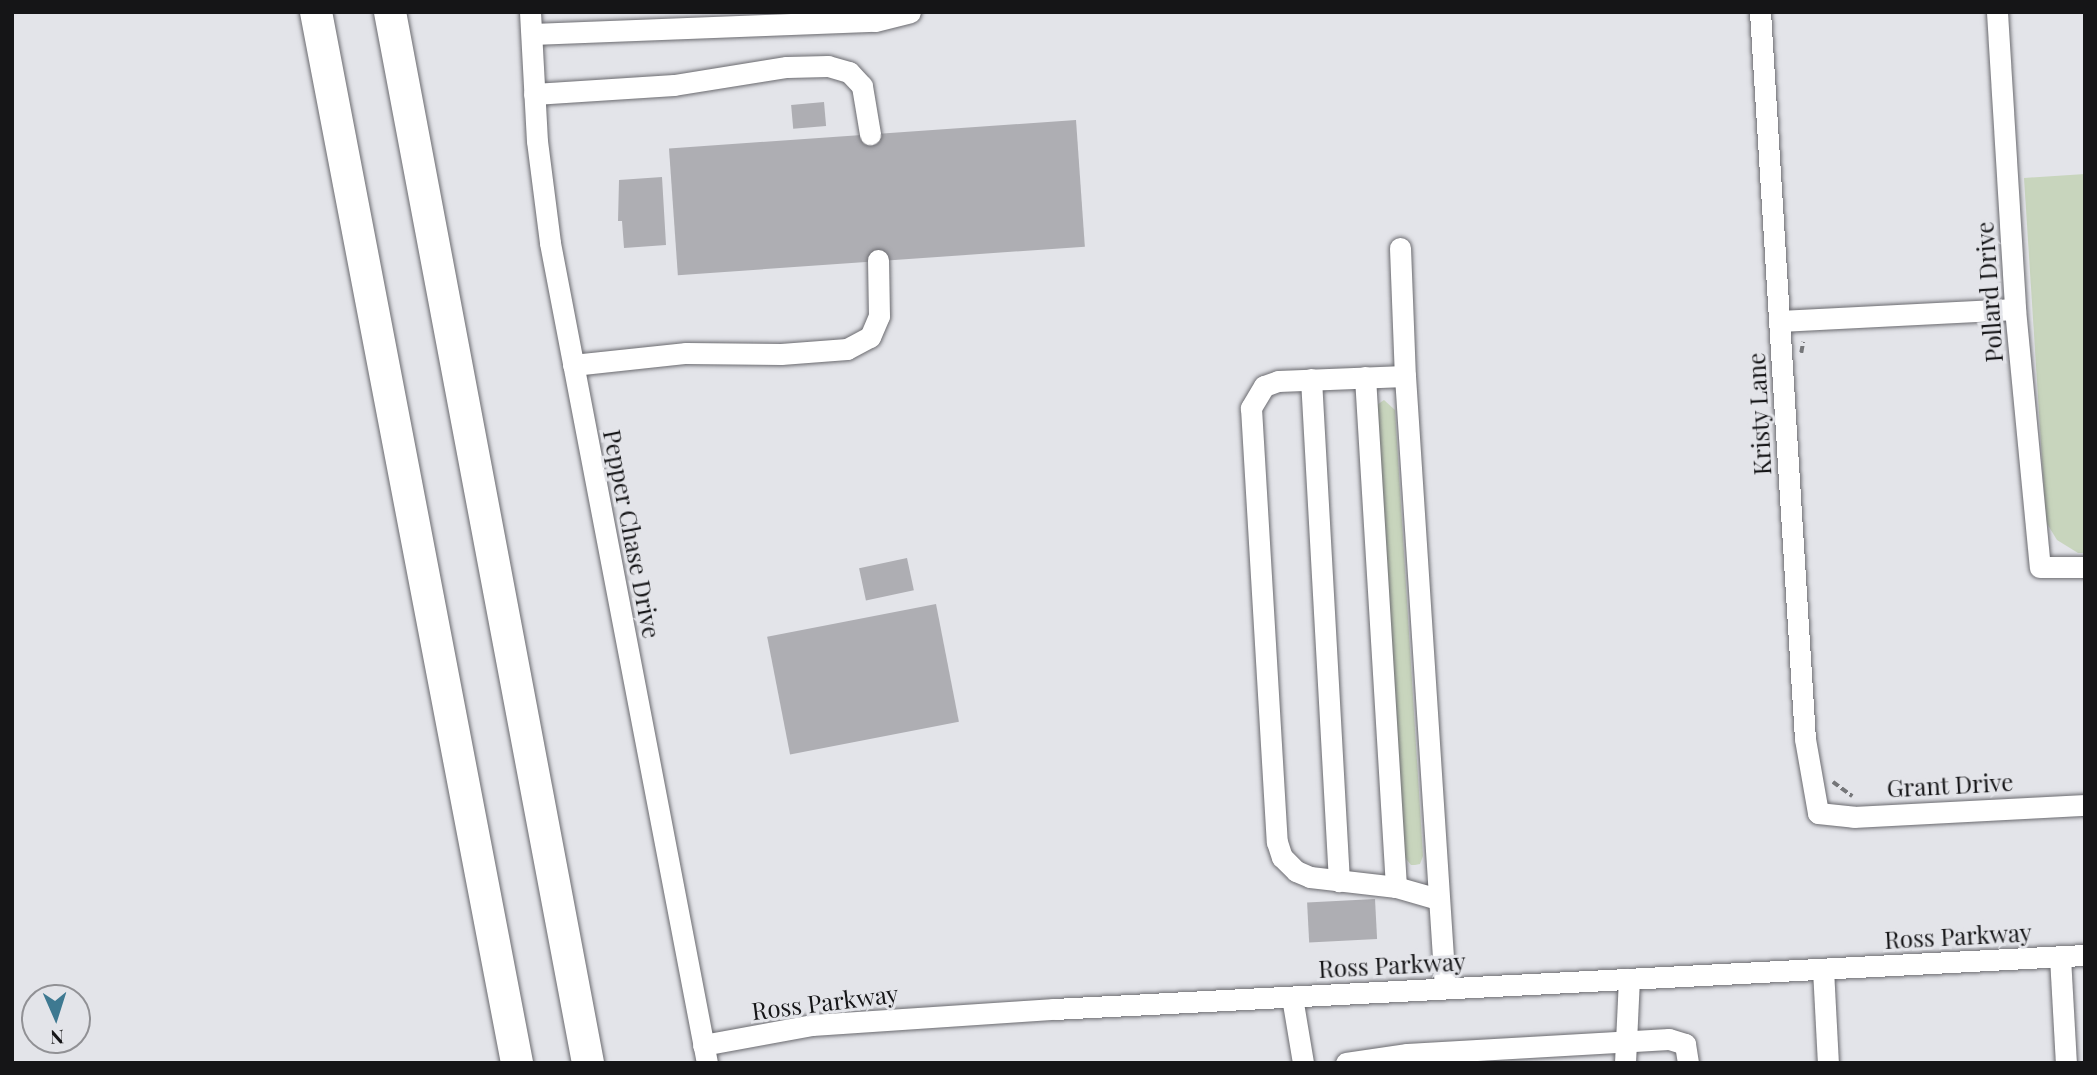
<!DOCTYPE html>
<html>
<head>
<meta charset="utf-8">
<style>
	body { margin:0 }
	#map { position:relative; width:2097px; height:1075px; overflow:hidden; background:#e3e4e9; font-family:"Playfair Display",serif }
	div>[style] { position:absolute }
	.green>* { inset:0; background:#c8d5bd }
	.building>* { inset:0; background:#aeaeb3; transform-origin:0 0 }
	.path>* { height:3.5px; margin-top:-1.75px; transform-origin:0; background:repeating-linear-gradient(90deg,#757679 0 7px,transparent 0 10.5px) }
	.roads { filter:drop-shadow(0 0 2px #6a6a6f) drop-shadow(0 0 2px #6a6a6f) }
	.minor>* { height:21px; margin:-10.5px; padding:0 10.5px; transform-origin:10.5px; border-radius:10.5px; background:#fff }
	.highway>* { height:32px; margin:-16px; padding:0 16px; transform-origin:16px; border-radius:16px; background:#fff }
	span { translate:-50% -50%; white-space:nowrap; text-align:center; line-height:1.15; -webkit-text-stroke:6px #e3e4e9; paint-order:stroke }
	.street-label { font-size:24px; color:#151517 }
	.frame { position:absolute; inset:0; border:14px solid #151517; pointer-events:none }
	.north { position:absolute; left:21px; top:984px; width:70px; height:70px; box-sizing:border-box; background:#e3e4e9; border:2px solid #919195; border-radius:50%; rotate:177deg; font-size:19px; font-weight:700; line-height:28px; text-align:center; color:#151517 }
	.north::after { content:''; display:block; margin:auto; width:24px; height:32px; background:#3e7991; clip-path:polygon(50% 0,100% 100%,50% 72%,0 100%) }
</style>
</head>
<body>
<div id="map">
	<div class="green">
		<div style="clip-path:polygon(2085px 174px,2085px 553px,2078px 553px,2057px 540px,2046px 522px,2024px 178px)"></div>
		<div style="clip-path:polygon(1384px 400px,1395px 410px,1423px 856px,1420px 864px,1415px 865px,1411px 865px,1402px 854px,1377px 405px)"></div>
	</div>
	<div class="building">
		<div style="left:824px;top:102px;width:24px;height:33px;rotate:85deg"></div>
		<div style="left:1076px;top:120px;width:127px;height:408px;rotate:86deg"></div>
		<div style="clip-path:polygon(662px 177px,666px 245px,624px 248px,622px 221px,618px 221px,619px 180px)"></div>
		<div style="left:907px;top:558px;width:33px;height:49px;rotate:78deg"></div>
		<div style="left:936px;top:604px;width:120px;height:172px;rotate:79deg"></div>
		<div style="left:1375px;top:899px;width:40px;height:68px;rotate:87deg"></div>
	</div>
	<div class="path">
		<div style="left:1801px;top:353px;width:11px;rotate:-80deg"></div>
		<div style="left:1833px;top:782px;width:24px;rotate:36deg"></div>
	</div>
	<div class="roads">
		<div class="minor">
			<div style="left:530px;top:12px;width:129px;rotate:86.9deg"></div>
			<div style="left:537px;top:141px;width:103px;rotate:82.7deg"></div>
			<div style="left:550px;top:243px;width:835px;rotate:79.16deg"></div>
			<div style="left:1760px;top:12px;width:728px;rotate:86.46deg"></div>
			<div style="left:1805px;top:739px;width:75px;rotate:80deg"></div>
			<div style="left:1818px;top:813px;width:36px;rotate:6deg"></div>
			<div style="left:1854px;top:817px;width:231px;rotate:-3deg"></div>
			<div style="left:1997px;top:12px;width:298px;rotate:86.5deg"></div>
			<div style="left:2015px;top:309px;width:259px;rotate:84.5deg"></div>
			<div style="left:2040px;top:567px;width:45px"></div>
			<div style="left:532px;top:34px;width:343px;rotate:-2.2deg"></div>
			<div style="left:875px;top:21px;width:36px;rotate:-14deg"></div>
			<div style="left:534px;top:94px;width:140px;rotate:-3.7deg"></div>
			<div style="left:674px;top:85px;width:114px;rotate:-9.1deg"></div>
			<div style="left:787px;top:67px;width:41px;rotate:-1.4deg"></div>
			<div style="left:828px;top:66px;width:22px;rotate:16deg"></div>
			<div style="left:849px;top:72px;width:19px;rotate:47deg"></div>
			<div style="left:862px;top:86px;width:49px;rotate:80.5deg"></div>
			<div style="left:1400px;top:248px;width:128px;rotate:87.8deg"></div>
			<div style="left:1405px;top:376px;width:613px;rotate:86.26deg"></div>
			<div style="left:1780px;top:321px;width:235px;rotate:-2.9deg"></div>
			<div style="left:573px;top:365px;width:114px;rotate:-6.1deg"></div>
			<div style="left:686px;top:353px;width:95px;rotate:0.6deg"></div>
			<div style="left:781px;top:354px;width:66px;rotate:-4.3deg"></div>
			<div style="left:847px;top:349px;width:26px;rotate:-28deg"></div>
			<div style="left:870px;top:337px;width:23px;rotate:-67deg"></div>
			<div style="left:879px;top:316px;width:56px;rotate:-91deg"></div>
			<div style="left:1405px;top:376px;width:127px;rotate:177.7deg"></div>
			<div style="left:1278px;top:381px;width:15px;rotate:160deg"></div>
			<div style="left:1264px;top:386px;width:26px;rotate:121deg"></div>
			<div style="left:1251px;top:408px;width:435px;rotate:86.6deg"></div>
			<div style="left:1277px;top:842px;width:16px;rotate:72deg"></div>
			<div style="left:1282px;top:857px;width:20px;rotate:45deg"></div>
			<div style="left:1296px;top:871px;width:15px;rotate:23deg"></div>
			<div style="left:1310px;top:877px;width:87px;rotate:6.6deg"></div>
			<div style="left:1396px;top:887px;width:44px;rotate:15.9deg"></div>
			<div style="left:1365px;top:377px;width:511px;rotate:86.52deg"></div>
			<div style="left:1311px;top:379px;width:503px;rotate:86.81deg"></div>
			<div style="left:2060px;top:957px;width:106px;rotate:86.8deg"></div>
			<div style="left:1823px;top:969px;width:94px;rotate:87deg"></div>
			<div style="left:1292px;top:997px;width:67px;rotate:80.5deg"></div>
			<div style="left:703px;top:1045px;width:111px;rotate:-10.4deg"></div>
			<div style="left:812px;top:1025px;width:243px;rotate:-3.8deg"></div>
			<div style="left:1054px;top:1009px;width:1032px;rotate:-3deg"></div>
			<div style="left:1346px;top:1063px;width:62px;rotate:-8.4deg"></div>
			<div style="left:1407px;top:1054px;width:262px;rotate:-3.3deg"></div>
			<div style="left:1669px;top:1039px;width:17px;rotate:17deg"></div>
			<div style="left:1685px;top:1044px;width:19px;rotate:81deg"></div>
			<div style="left:1625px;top:1063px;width:84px;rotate:-87.3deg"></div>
		</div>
		<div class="highway">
			<div style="left:316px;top:12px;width:1070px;rotate:79.17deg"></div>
			<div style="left:390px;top:12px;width:1069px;rotate:79.33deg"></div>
		</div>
	</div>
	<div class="street-label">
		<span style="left:1989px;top:292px;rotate:-94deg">Pollard Drive</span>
		<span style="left:1759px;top:414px;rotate:-93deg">Kristy Lane</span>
		<span style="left:632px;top:534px;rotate:79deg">Pepper Chase Drive</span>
		<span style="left:1950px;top:785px;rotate:-3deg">Grant Drive</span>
		<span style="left:1958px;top:936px;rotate:-3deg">Ross Parkway</span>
		<span style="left:1392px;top:965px;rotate:-3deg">Ross Parkway</span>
		<span style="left:825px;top:1002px;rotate:-7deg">Ross Parkway</span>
	</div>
	<div class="frame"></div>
	<div class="north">N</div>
</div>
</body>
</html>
